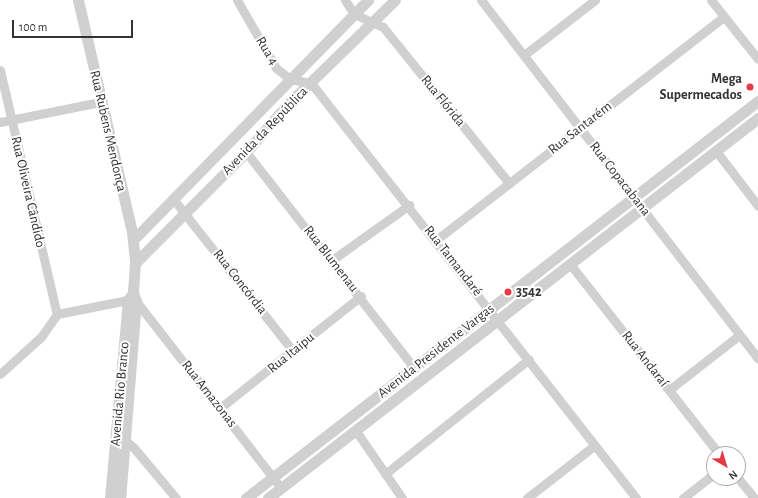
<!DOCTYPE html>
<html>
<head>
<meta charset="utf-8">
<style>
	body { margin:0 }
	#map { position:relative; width:758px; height:498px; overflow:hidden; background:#fff; font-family:"Alegreya Sans",sans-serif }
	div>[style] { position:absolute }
	.minor>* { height:9px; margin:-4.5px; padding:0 4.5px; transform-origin:4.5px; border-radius:4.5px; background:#d0d0d0 }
	.tertiary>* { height:11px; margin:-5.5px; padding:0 5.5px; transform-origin:5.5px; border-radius:5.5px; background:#d0d0d0 }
	.dots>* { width:11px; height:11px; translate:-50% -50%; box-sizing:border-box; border:2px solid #fff; border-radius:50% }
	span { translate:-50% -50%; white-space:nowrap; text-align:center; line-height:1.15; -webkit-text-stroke:4px #fff; paint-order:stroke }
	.street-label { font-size:14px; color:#333 }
	.poi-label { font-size:14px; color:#333; font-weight:700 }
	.right { translate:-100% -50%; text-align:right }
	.left { translate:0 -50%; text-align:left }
	.north { position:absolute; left:706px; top:446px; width:40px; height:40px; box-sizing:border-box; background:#fff; border:1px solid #adadad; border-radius:50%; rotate:142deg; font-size:11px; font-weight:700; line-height:16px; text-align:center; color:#333 }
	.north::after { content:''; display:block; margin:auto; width:14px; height:18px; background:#e63946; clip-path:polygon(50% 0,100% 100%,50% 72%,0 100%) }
	.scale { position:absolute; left:12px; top:20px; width:121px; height:18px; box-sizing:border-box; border:2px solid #333; border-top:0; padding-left:5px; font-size:12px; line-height:14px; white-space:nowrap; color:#333; -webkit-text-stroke:3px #fff; paint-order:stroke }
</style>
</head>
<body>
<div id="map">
	<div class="minor">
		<div style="left:237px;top:0;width:78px;rotate:60.2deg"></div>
		<div style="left:276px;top:68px;width:18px;rotate:38deg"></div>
		<div style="left:290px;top:79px;width:21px;rotate:11deg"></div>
		<div style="left:311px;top:83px;width:527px;rotate:51.93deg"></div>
		<div style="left:345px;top:0;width:17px;rotate:57deg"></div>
		<div style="left:354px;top:14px;width:32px;rotate:24deg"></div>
		<div style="left:383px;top:27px;width:201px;rotate:51.1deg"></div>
		<div style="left:481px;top:0;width:453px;rotate:52.3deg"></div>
		<div style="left:711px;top:0;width:75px;rotate:51.5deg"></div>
		<div style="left:524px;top:55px;width:90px;rotate:-37.8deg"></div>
		<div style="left:0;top:70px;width:251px;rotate:76.9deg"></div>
		<div style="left:0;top:122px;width:102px;rotate:-11.3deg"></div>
		<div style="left:716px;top:151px;width:69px;rotate:52.6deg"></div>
		<div style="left:246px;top:152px;width:274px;rotate:52.1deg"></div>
		<div style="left:174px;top:200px;width:192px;rotate:51.8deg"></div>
		<div style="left:436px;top:240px;width:364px;rotate:-37.8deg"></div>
		<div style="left:332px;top:260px;width:95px;rotate:-35.5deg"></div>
		<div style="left:570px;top:264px;width:241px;rotate:51.9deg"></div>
		<div style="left:0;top:374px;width:55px;rotate:-42.1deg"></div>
		<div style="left:41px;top:337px;width:28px;rotate:-55deg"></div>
		<div style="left:57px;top:314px;width:72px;rotate:-11.2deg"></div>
		<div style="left:128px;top:300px;width:8px;rotate:7deg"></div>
		<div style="left:136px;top:301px;width:237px;rotate:52.2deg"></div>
		<div style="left:669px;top:390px;width:88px;rotate:-38deg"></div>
		<div style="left:220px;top:408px;width:180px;rotate:-38.5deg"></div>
		<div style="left:356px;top:431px;width:81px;rotate:55.5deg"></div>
		<div style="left:121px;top:437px;width:17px;rotate:40deg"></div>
		<div style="left:134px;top:448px;width:65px;rotate:50deg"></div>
		<div style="left:385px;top:474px;width:184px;rotate:-38.6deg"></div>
		<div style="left:738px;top:478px;width:26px;rotate:51deg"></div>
		<div style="left:527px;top:498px;width:86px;rotate:-37.9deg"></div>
		<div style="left:683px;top:498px;width:39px;rotate:-38deg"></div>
	</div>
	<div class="tertiary">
		<div style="left:78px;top:0;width:238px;rotate:76.9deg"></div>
		<div style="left:132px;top:232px;width:31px;rotate:84deg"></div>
		<div style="left:135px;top:263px;width:30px;rotate:94deg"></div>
		<div style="left:133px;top:293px;width:9px;rotate:69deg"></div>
		<div style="left:136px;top:301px;width:198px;rotate:94.6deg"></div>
		<div style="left:133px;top:240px;width:336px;rotate:-45.6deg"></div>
		<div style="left:135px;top:263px;width:157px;rotate:-45deg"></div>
		<div style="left:246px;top:152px;width:64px;rotate:-48.8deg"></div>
		<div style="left:288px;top:104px;width:149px;rotate:-44.2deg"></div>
		<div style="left:110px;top:498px;width:199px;rotate:-84.8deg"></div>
		<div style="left:128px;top:300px;width:9px;rotate:-54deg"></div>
		<div style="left:246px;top:498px;width:648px;rotate:-37.79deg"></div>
		<div style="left:268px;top:498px;width:620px;rotate:-37.79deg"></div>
	</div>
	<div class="dots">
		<div style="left:750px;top:87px;background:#e63946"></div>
		<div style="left:508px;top:292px;background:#e63946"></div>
	</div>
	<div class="street-label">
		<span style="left:267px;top:51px;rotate:59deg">Rua 4</span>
		<span style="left:443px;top:101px;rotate:51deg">Rua Flórida</span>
		<span style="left:580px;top:128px;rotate:-38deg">Rua Santarém</span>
		<span style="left:108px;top:131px;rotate:77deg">Rua Rubens Mendonça</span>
		<span style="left:265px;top:131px;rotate:-46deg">Avenida da República</span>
		<span style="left:620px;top:179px;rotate:52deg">Rua Copacabana</span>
		<span style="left:28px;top:192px;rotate:77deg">Rua Oliveira Cândido</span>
		<span style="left:331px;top:259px;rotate:52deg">Rua Blumenau</span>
		<span style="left:453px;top:261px;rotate:52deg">Rua Tamandaré</span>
		<span style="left:240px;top:282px;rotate:52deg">Rua Concórdia</span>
		<span style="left:436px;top:351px;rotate:-38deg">Avenida Presidente Vargas</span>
		<span style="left:291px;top:353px;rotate:-39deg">Rua Itaipu</span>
		<span style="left:645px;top:359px;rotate:52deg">Rua Andaraí</span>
		<span style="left:120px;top:394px;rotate:-85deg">Avenida Rio Branco</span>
		<span style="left:209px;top:394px;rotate:52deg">Rua Amazonas</span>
	</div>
	<div class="poi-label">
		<span class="right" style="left:742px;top:87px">Mega<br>Supermecados</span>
		<span class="left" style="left:516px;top:292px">3542</span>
	</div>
	<div class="north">N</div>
	<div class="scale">100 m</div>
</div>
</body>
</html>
